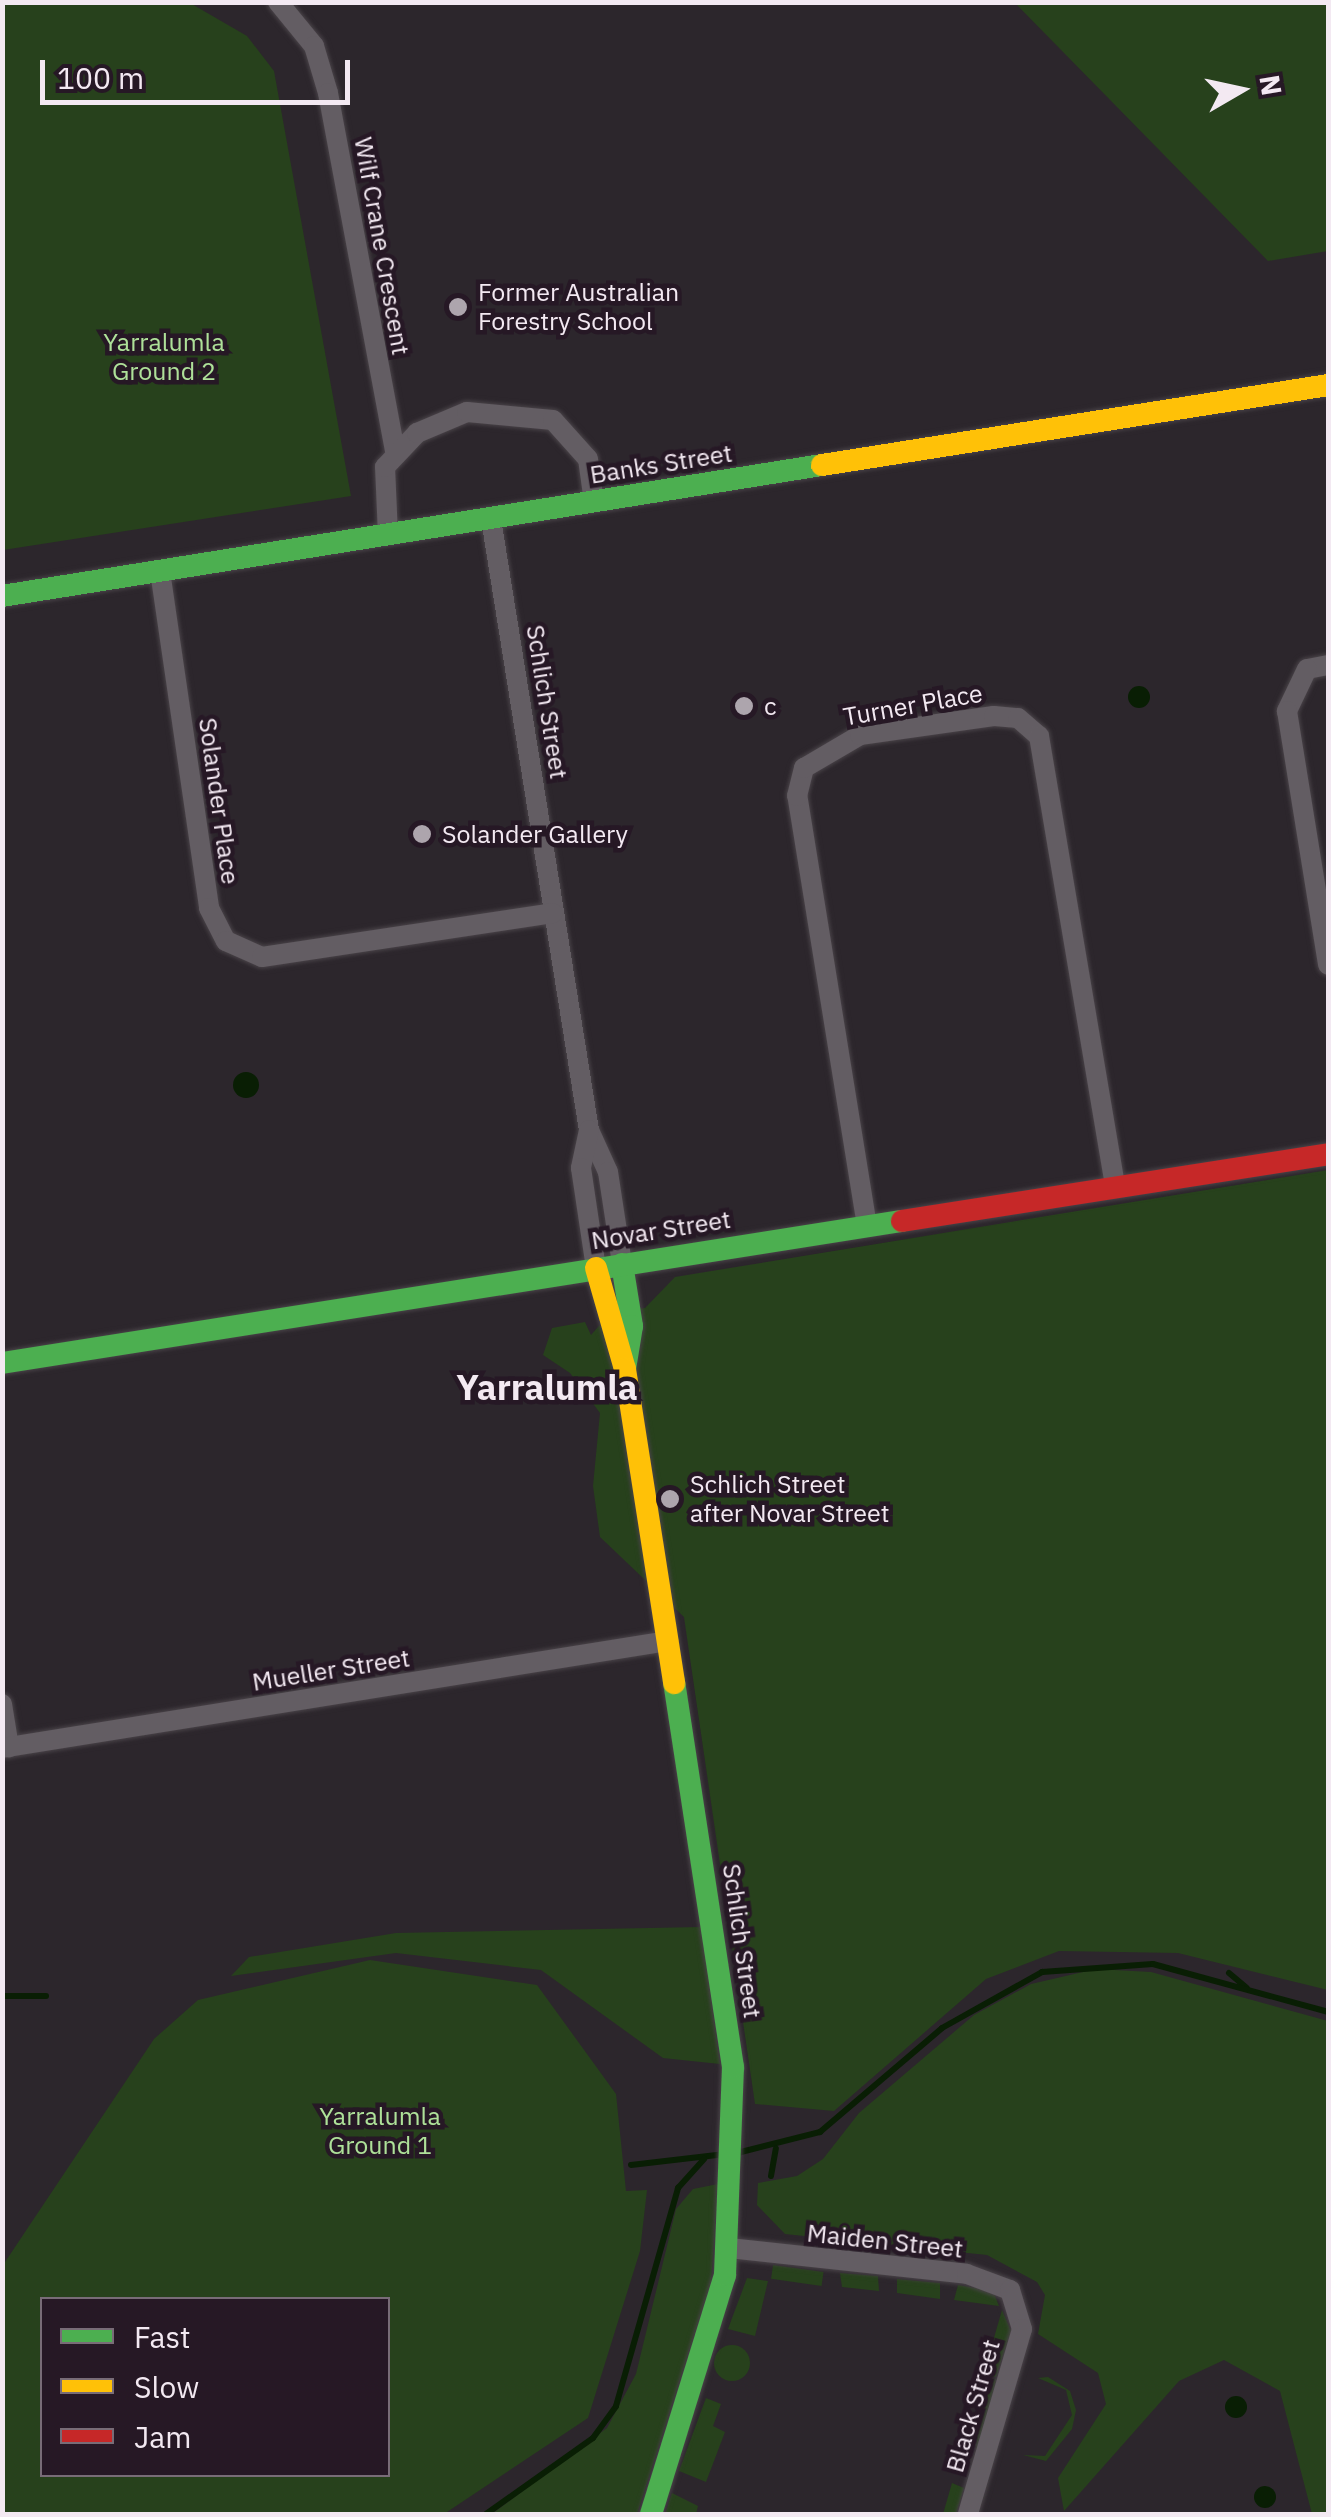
<!DOCTYPE html>
<html>
<head>
<meta charset="utf-8">
<style>
	body { margin:0 }
	#map { position:relative; width:1331px; height:2517px; overflow:hidden; background:#2c262c; font-family:"IBM Plex Sans",sans-serif }
	div>[style] { position:absolute }
	.green>* { inset:0; background:#27411c; transform-origin:0 0 }
	.round { border-radius:50% }
	.water>* { inset:0; background:#091e04 }
	.stream>* { height:6px; margin:-3px; padding:0 3px; transform-origin:3px; border-radius:3px; background:#091e04 }
	.roads { filter:drop-shadow(0 0 2px #494348) drop-shadow(0 0 2px #494348) }
	.street>* { height:20px; margin:-10px; padding:0 10px; transform-origin:10px; border-radius:10px; background:#635d63 }
	.fast>* { height:22px; margin:-11px; padding:0 11px; transform-origin:11px; border-radius:11px; background:#4caf50 }
	.slow>* { height:22px; margin:-11px; padding:0 11px; transform-origin:11px; border-radius:11px; background:#ffc107 }
	.jam>* { height:22px; margin:-11px; padding:0 11px; transform-origin:11px; border-radius:11px; background:#c62828 }
	.dots>* { width:28px; height:28px; translate:-50% -50%; box-sizing:border-box; border:5px solid #261825; border-radius:50% }
	span { translate:-50% -50%; white-space:nowrap; text-align:center; line-height:1.15; -webkit-text-stroke:9px #261825; paint-order:stroke }
	.street-label { font-size:25px; color:#f3e9f2 }
	.poi-label { font-size:25px; color:#f3e9f2 }
	.left { translate:0 -50%; text-align:left }
	.park-label { font-size:25px; color:#aee199 }
	.district-label { font-size:35px; color:#f3e9f2; font-weight:700 }
	.frame { position:absolute; inset:0; border:5px solid #f3e9f2; pointer-events:none }
	.legend { position:absolute; left:40px; top:2297px; width:350px; height:180px; box-sizing:border-box; background:#261825; border:2px solid #786c77; margin:0; padding:12px 18px; list-style:none; font-size:30px; color:#f3e9f2 }
	.legend li { display:flex; align-items:center; gap:20px; height:50px }
	.legend b { width:50px; border:2px solid #786c77 }
	.north { position:absolute; left:1191px; top:40px; width:100px; height:100px; -webkit-text-stroke:8px #261825; paint-order:stroke; rotate:81deg; font-size:28px; font-weight:700; line-height:40px; text-align:center; color:#f3e9f2 }
	.north::after { content:''; display:block; margin:auto; width:35px; height:45px; background:#f3e9f2; clip-path:polygon(50% 0,100% 100%,50% 72%,0 100%) }
	.scale { position:absolute; left:40px; top:60px; width:310px; height:45px; box-sizing:border-box; border:5px solid #f3e9f2; border-top:0; padding-left:12px; font-size:30px; line-height:35px; white-space:nowrap; color:#f3e9f2; -webkit-text-stroke:8px #261825; paint-order:stroke }
</style>
</head>
<body>
<div id="map">
	<div class="green">
		<div style="clip-path:polygon(3px 2px,190px 3px,247px 36px,274px 71px,351px 496px,3px 550px)"></div>
		<div style="clip-path:polygon(1015px 3px,1328px 3px,1328px 251px,1268px 261px)"></div>
		<div style="clip-path:polygon(1328px 1170px,1328px 1990px,1178px 1953px,1059px 1951px,986px 1979px,834px 2111px,755px 2104px,684px 1617px,600px 1537px,593px 1486px,600px 1413px,570px 1373px,543px 1355px,552px 1328px,585px 1322px,591px 1335px,611px 1312px,645px 1308px,675px 1277px)"></div>
		<div style="clip-path:polygon(701px 1927px,720px 2064px,663px 2058px,541px 1970px,396px 1953px,231px 1976px,249px 1957px,396px 1933px)"></div>
		<div style="clip-path:polygon(evenodd,370px 1960px,537px 1985px,616px 2094px,626px 2191px,647px 2190px,640px 2251px,588px 2418px,444px 2514px,3px 2514px,3px 2265px,154px 2039px,198px 2000px,370px 1960px,42px 2300px,388px 2300px,388px 2474px,42px 2474px,42px 2300px)"></div>
		<div style="clip-path:polygon(1096px 1969px,1151px 1972px,1328px 2021px,1328px 2514px,1312px 2514px,1280px 2391px,1224px 2360px,1179px 2381px,1064px 2511px,1058px 2478px,1106px 2404px,1098px 2373px,1038px 2334px,1045px 2295px,1037px 2282px,987px 2255px,785px 2234px,757px 2205px,758px 2183px,797px 2176px,823px 2159px,859px 2113px,974px 2015px,1031px 1984px)"></div>
		<div style="clip-path:polygon(718px 2184px,711px 2282px,637px 2514px,492px 2514px,607px 2428px,636px 2374px,676px 2209px,693px 2189px)"></div>
		<div style="left:773px;top:2265px;width:51px;height:14px;rotate:8deg"></div>
		<div style="clip-path:polygon(840px 2273px,878px 2276px,879px 2291px,842px 2287px)"></div>
		<div style="clip-path:polygon(747px 2278px,768px 2281px,755px 2336px,728px 2329px)"></div>
		<div style="clip-path:polygon(897px 2279px,940px 2283px,940px 2299px,897px 2293px)"></div>
		<div style="clip-path:polygon(958px 2285px,993px 2291px,999px 2306px,954px 2300px)"></div>
		<div style="clip-path:polygon(1002px 2310px,1011px 2331px,996px 2377px,983px 2376px)"></div>
		<div class="round" style="left:714px;top:2345px;width:36px;height:36px"></div>
		<div style="clip-path:polygon(1048px 2377px,1070px 2391px,1076px 2410px,1072px 2429px,1046px 2461px,1023px 2455px,1045px 2456px,1072px 2415px,1066px 2390px,1038px 2378px)"></div>
		<div style="left:981px;top:2378px;width:15px;height:74px;rotate:4deg"></div>
		<div style="clip-path:polygon(706px 2398px,721px 2404px,713px 2426px,725px 2432px,706px 2482px,679px 2471px)"></div>
		<div style="clip-path:polygon(952px 2483px,964px 2488px,956px 2514px,943px 2514px)"></div>
		<div style="clip-path:polygon(672px 2493px,698px 2506px,696px 2514px,665px 2514px)"></div>
	</div>
	<div class="water">
		<div class="round" style="left:1128px;top:686px;width:22px;height:22px"></div>
		<div class="round" style="left:233px;top:1072px;width:26px;height:26px"></div>
		<div class="round" style="left:1225px;top:2396px;width:22px;height:22px"></div>
		<div class="round" style="left:1254px;top:2486px;width:22px;height:22px"></div>
	</div>
	<div class="stream">
		<div style="left:1229px;top:1973px;width:23px;rotate:40deg"></div>
		<div style="left:2px;top:1996px;width:44px"></div>
		<div style="left:737px;top:2153px;width:86px;rotate:-14.2deg"></div>
		<div style="left:820px;top:2132px;width:160px;rotate:-40.4deg"></div>
		<div style="left:942px;top:2028px;width:115px;rotate:-29.2deg"></div>
		<div style="left:1042px;top:1972px;width:111px;rotate:-4.1deg"></div>
		<div style="left:1153px;top:1964px;width:181px;rotate:15.3deg"></div>
		<div style="left:631px;top:2165px;width:95px;rotate:-6.7deg"></div>
		<div style="left:771px;top:2176px;width:28px;rotate:-80deg"></div>
		<div style="left:486px;top:2514px;width:131px;rotate:-35.4deg"></div>
		<div style="left:593px;top:2438px;width:39px;rotate:-54deg"></div>
		<div style="left:616px;top:2406px;width:227px;rotate:-74.1deg"></div>
		<div style="left:678px;top:2188px;width:39px;rotate:-48deg"></div>
	</div>
	<div class="roads">
		<div class="street">
			<div style="left:278px;top:2px;width:57px;rotate:50.7deg"></div>
			<div style="left:314px;top:46px;width:49px;rotate:73.4deg"></div>
			<div style="left:328px;top:93px;width:365px;rotate:79.4deg"></div>
			<div style="left:491px;top:519px;width:619px;rotate:80.89deg"></div>
			<div style="left:589px;top:1130px;width:46px;rotate:65.7deg"></div>
			<div style="left:608px;top:1172px;width:93px;rotate:81.3deg"></div>
			<div style="left:388px;top:535px;width:68px;rotate:-92.5deg"></div>
			<div style="left:385px;top:467px;width:47px;rotate:-46.7deg"></div>
			<div style="left:417px;top:433px;width:54px;rotate:-22.8deg"></div>
			<div style="left:467px;top:412px;width:86px;rotate:5.3deg"></div>
			<div style="left:553px;top:420px;width:52px;rotate:48.1deg"></div>
			<div style="left:588px;top:459px;width:43px;rotate:82.1deg"></div>
			<div style="left:160px;top:571px;width:341px;rotate:81.7deg"></div>
			<div style="left:209px;top:908px;width:37px;rotate:63deg"></div>
			<div style="left:226px;top:941px;width:39px;rotate:24deg"></div>
			<div style="left:262px;top:957px;width:294px;rotate:-8.6deg"></div>
			<div style="left:1328px;top:665px;width:21px;rotate:169deg"></div>
			<div style="left:1307px;top:669px;width:47px;rotate:115.5deg"></div>
			<div style="left:1287px;top:711px;width:257px;rotate:80.8deg"></div>
			<div style="left:589px;top:1130px;width:39px;rotate:102deg"></div>
			<div style="left:581px;top:1168px;width:101px;rotate:81.5deg"></div>
			<div style="left:867px;top:1226px;width:436px;rotate:-99.2deg"></div>
			<div style="left:797px;top:796px;width:29px;rotate:-76deg"></div>
			<div style="left:804px;top:768px;width:65px;rotate:-30.5deg"></div>
			<div style="left:860px;top:735px;width:135px;rotate:-8.1deg"></div>
			<div style="left:994px;top:716px;width:24px;rotate:5deg"></div>
			<div style="left:1018px;top:718px;width:28px;rotate:41deg"></div>
			<div style="left:1039px;top:736px;width:457px;rotate:80.4deg"></div>
			<div style="left:2px;top:1704px;width:44px;rotate:80.8deg"></div>
			<div style="left:2px;top:1748px;width:675px;rotate:-9.13deg"></div>
			<div style="left:729px;top:2248px;width:239px;rotate:6.2deg"></div>
			<div style="left:967px;top:2274px;width:46px;rotate:20.4deg"></div>
			<div style="left:1010px;top:2290px;width:41px;rotate:72.9deg"></div>
			<div style="left:1022px;top:2329px;width:193px;rotate:106.3deg"></div>
		</div>
		<div class="fast">
			<div style="left:2px;top:596px;width:830px;rotate:-9.08deg"></div>
			<div style="left:622px;top:1264px;width:63px;rotate:80.8deg"></div>
			<div style="left:632px;top:1326px;width:44px;rotate:99.2deg"></div>
			<div style="left:2px;top:1363px;width:911px;rotate:-8.97deg"></div>
			<div style="left:651px;top:2514px;width:250px;rotate:-72.8deg"></div>
			<div style="left:725px;top:2275px;width:208px;rotate:-87.8deg"></div>
			<div style="left:733px;top:2067px;width:389px;rotate:-98.7deg"></div>
		</div>
		<div class="slow">
			<div style="left:822px;top:465px;width:512px;rotate:-8.98deg"></div>
			<div style="left:596px;top:1268px;width:105px;rotate:74deg"></div>
			<div style="left:625px;top:1369px;width:318px;rotate:81.1deg"></div>
		</div>
		<div class="jam">
			<div style="left:902px;top:1221px;width:431px;rotate:-8.9deg"></div>
		</div>
	</div>
	<div class="dots">
		<div style="left:458px;top:307px;background:#ada5ad"></div>
		<div style="left:744px;top:706px;background:#ada5ad"></div>
		<div style="left:422px;top:834px;background:#ada5ad"></div>
		<div style="left:670px;top:1499px;background:#ada5ad"></div>
	</div>
	<div class="street-label">
		<span style="left:382px;top:246px;rotate:80deg">Wilf Crane Crescent</span>
		<span style="left:661px;top:464px;rotate:-9deg">Banks Street</span>
		<span style="left:547px;top:702px;rotate:81deg">Schlich Street</span>
		<span style="left:913px;top:705px;rotate:-10deg">Turner Place</span>
		<span style="left:219px;top:801px;rotate:82deg">Solander Place</span>
		<span style="left:661px;top:1230px;rotate:-9deg">Novar Street</span>
		<span style="left:331px;top:1670px;rotate:-9deg">Mueller Street</span>
		<span style="left:742px;top:1941px;rotate:82deg">Schlich Street</span>
		<span style="left:885px;top:2241px;rotate:6deg">Maiden Street</span>
		<span style="left:973px;top:2406px;rotate:-74deg">Black Street</span>
	</div>
	<div class="poi-label">
		<span class="left" style="left:478px;top:307px">Former Australian<br>Forestry School</span>
		<span class="left" style="left:764px;top:706px">c</span>
		<span class="left" style="left:442px;top:834px">Solander Gallery</span>
		<span class="left" style="left:690px;top:1499px">Schlich Street<br>after Novar Street</span>
	</div>
	<div class="park-label">
		<span style="left:164px;top:357px">Yarralumla<br>Ground 2</span>
		<span style="left:380px;top:2131px">Yarralumla<br>Ground 1</span>
	</div>
	<div class="district-label">
		<span style="left:547px;top:1387px">Yarralumla</span>
	</div>
	<div class="frame"></div>
	<ul class="legend">
	<li><b style="height:12px;background:#4caf50"></b>Fast</li>
	<li><b style="height:12px;background:#ffc107"></b>Slow</li>
	<li><b style="height:12px;background:#c62828"></b>Jam</li>
	</ul>
	<div class="north">N</div>
	<div class="scale">100 m</div>
</div>
</body>
</html>
